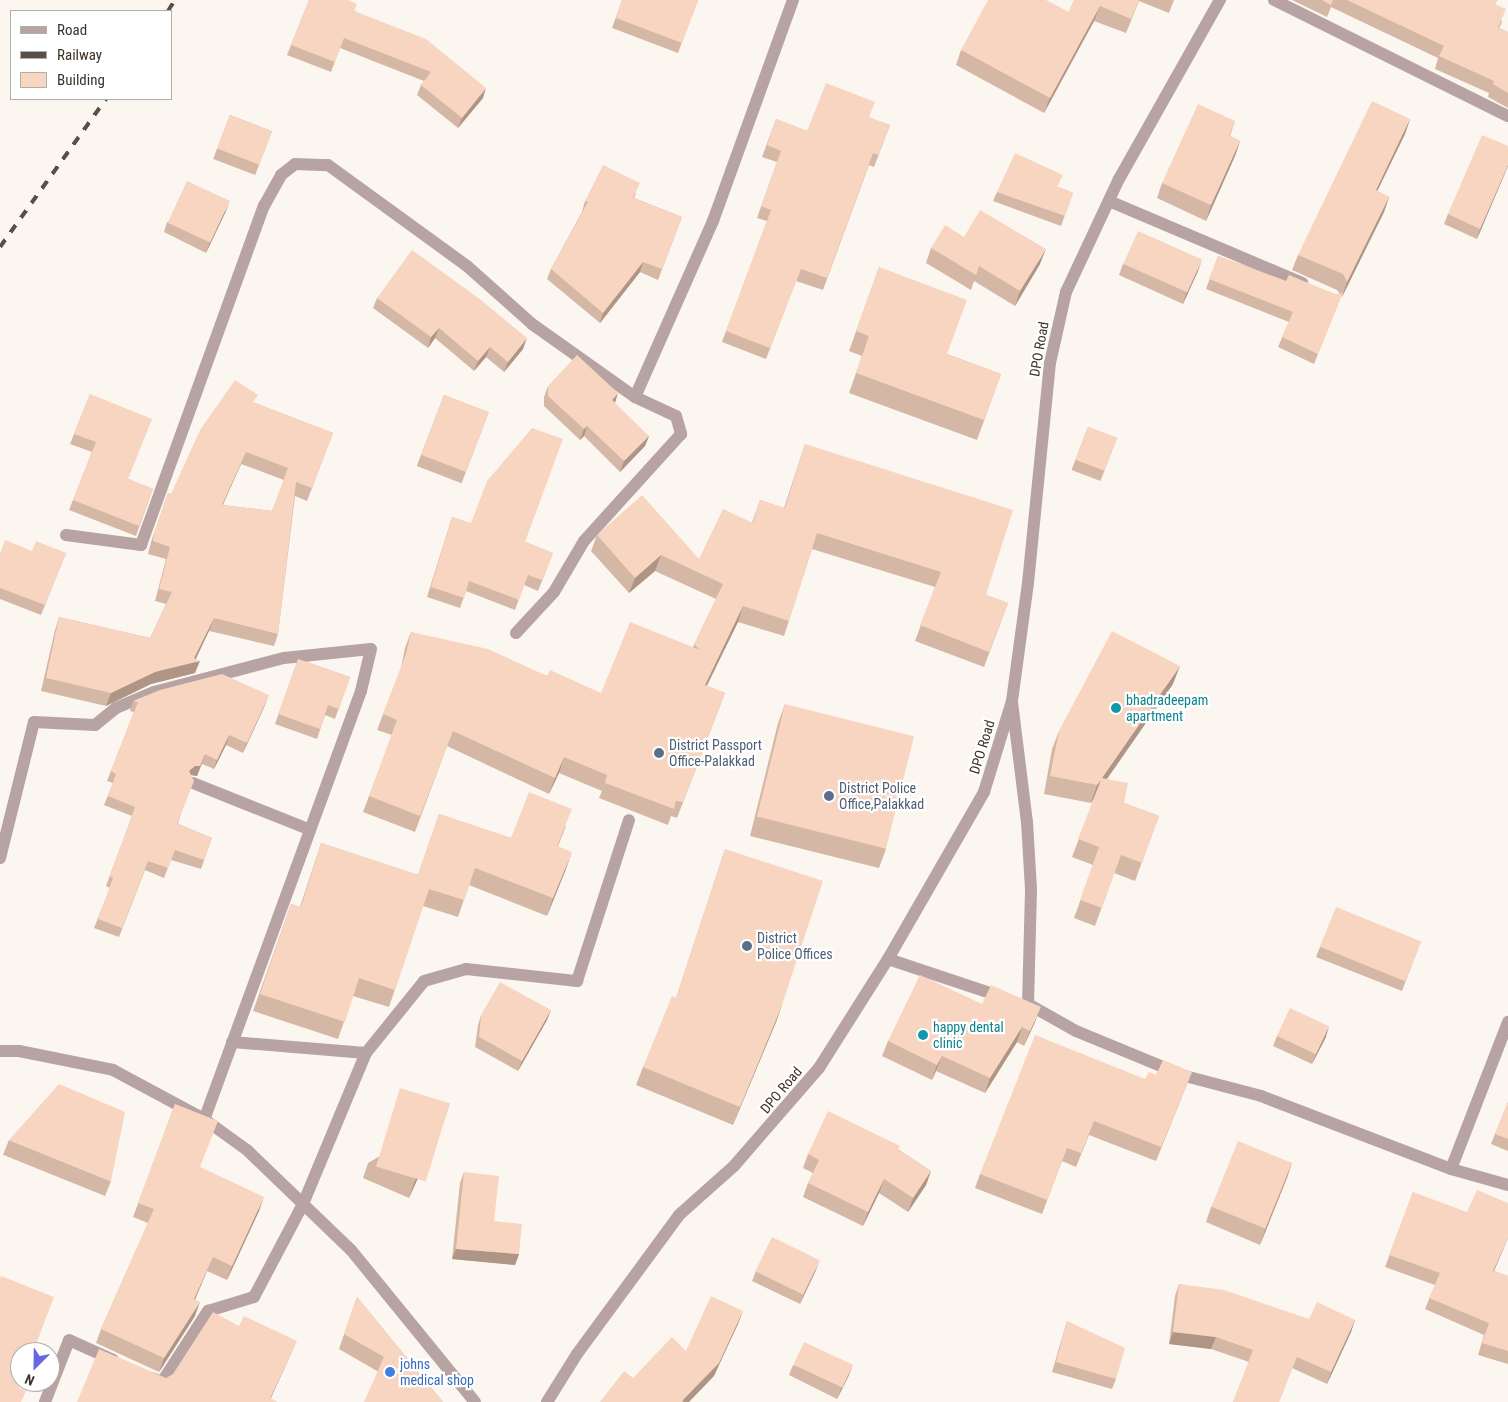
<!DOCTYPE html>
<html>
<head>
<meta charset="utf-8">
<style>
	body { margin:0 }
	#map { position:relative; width:1508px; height:1402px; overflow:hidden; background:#fcf6f0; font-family:"Roboto Condensed",sans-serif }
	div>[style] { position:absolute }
	.minor>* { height:12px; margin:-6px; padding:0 6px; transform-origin:6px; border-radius:6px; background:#b8a3a3 }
	.tertiary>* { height:12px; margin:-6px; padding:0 6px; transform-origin:6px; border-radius:6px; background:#b8a3a3 }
	.rail>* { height:4px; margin-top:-2px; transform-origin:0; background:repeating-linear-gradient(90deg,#594f46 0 9px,transparent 0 18px) }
	.wall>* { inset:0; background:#d5b7a5; transform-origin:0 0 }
	.shaded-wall>* { inset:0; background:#ae9586 }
	.building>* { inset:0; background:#f8d5c0; transform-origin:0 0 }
	.dots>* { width:14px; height:14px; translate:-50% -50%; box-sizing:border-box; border:2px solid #fff; border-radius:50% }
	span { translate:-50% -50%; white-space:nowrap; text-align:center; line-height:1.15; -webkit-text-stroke:4.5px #fff; paint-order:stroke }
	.street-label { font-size:14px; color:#3d3228 }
	.culture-label { font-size:14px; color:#0d838f }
	.left { translate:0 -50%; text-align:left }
	.service-label { font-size:14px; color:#4e5e75 }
	.shop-label { font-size:14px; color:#366cbe }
	.legend { position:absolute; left:10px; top:10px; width:162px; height:90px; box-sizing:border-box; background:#fff; border:1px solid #b1ada9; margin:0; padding:6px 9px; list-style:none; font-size:15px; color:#3d3228 }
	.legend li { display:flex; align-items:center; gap:10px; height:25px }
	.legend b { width:25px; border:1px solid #b1ada9 }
	.north { position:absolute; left:10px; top:1342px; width:50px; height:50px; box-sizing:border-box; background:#fff; border:1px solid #b1ada9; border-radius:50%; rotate:203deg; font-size:14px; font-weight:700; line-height:20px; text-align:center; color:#3d3228 }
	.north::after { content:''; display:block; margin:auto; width:18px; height:22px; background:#6767e0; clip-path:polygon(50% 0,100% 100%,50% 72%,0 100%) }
</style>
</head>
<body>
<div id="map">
	<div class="minor">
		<div style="left:1274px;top:0;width:261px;rotate:26.4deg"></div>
		<div style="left:1109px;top:201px;width:210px;rotate:23deg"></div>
		<div style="left:635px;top:397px;width:193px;rotate:-66.1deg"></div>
		<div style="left:713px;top:221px;width:235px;rotate:-70.1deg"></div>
		<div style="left:66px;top:535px;width:76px;rotate:7.6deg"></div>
		<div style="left:141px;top:545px;width:361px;rotate:-70.1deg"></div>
		<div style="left:264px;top:206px;width:35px;rotate:-61deg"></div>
		<div style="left:281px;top:175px;width:18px;rotate:-38deg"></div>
		<div style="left:295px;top:164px;width:33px;rotate:2deg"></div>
		<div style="left:328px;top:165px;width:172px;rotate:36deg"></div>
		<div style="left:467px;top:266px;width:87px;rotate:41.7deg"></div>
		<div style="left:532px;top:324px;width:126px;rotate:35.3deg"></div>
		<div style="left:635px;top:397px;width:45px;rotate:24.9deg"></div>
		<div style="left:676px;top:416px;width:19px;rotate:74deg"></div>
		<div style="left:681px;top:434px;width:144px;rotate:132.2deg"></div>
		<div style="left:584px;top:541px;width:59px;rotate:120.5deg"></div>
		<div style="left:554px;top:592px;width:56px;rotate:132.8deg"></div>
		<div style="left:1012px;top:702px;width:121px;rotate:82.9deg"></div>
		<div style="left:1027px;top:822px;width:68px;rotate:86.6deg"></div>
		<div style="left:1031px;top:890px;width:114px;rotate:91.5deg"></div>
		<div style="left:1028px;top:1004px;width:55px;rotate:29.4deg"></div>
		<div style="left:1076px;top:1031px;width:118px;rotate:22.4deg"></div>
		<div style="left:1185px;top:1076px;width:79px;rotate:14.7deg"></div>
		<div style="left:1261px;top:1096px;width:204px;rotate:21deg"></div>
		<div style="left:1451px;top:1169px;width:59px;rotate:15.7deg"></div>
		<div style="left:193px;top:783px;width:124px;rotate:21.8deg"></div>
		<div style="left:0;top:858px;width:140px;rotate:-76deg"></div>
		<div style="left:34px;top:722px;width:61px;rotate:2.8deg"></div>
		<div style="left:95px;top:725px;width:27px;rotate:-39deg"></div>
		<div style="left:116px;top:708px;width:41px;rotate:-22.8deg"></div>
		<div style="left:154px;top:692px;width:134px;rotate:-14.7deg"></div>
		<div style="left:284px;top:658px;width:87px;rotate:-5.9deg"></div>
		<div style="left:371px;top:649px;width:43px;rotate:103.4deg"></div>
		<div style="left:361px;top:691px;width:456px;rotate:110.1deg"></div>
		<div style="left:888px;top:959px;width:120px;rotate:18.4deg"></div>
		<div style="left:232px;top:1042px;width:134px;rotate:4.7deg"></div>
		<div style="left:366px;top:1053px;width:92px;rotate:-51.1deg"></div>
		<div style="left:424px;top:981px;width:44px;rotate:-15.9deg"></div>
		<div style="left:466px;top:969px;width:112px;rotate:6.2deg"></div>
		<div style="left:577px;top:981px;width:169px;rotate:-72.1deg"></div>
		<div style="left:1451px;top:1169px;width:158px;rotate:-68.8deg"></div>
		<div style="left:152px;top:1378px;width:11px;rotate:22deg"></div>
		<div style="left:162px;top:1382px;width:85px;rotate:-57.1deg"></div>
		<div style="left:208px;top:1311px;width:48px;rotate:-16.9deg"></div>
		<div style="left:254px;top:1297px;width:105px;rotate:-62.2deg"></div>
		<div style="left:303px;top:1204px;width:164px;rotate:-67.4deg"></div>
		<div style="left:45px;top:1402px;width:66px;rotate:-68.8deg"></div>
		<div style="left:69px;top:1340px;width:48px;rotate:24.4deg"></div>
	</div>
	<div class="tertiary">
		<div style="left:0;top:1051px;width:19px"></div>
		<div style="left:19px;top:1051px;width:96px;rotate:11.4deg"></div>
		<div style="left:113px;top:1070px;width:103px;rotate:28.3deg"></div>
		<div style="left:204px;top:1119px;width:53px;rotate:35.8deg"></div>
		<div style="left:247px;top:1150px;width:144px;rotate:43.9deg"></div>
		<div style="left:351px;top:1250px;width:196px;rotate:50.8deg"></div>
		<div style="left:547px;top:1402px;width:57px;rotate:-58deg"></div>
		<div style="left:577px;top:1354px;width:172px;rotate:-53.7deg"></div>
		<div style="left:679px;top:1215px;width:74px;rotate:-41.7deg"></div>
		<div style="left:734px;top:1166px;width:130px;rotate:-49.1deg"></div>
		<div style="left:819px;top:1068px;width:129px;rotate:-57.7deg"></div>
		<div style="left:888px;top:959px;width:193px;rotate:-60.1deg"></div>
		<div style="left:984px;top:792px;width:95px;rotate:-72.9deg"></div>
		<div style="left:1012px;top:701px;width:119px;rotate:-82.3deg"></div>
		<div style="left:1028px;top:583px;width:221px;rotate:-84.3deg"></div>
		<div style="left:1050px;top:363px;width:73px;rotate:-77.3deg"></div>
		<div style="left:1066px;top:292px;width:125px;rotate:-64.9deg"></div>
		<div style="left:1119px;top:179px;width:206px;rotate:-60.6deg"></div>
	</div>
	<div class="rail">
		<div style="left:168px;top:11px;width:13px;rotate:-58deg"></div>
		<div style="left:0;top:247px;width:182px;rotate:-54.4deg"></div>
	</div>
	<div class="wall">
		<div style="clip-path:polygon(309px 0,355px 11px,483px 98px,458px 128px,417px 95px,421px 85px,424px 81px,340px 48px,331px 72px,287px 55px)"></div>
		<div style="clip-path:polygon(622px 0,698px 0,678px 53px,612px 28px)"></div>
		<div style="clip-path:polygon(1074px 0,1174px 0,1169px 13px,1139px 1px,1126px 33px,1094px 21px,1044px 113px,956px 65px,961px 50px,1069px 12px)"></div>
		<div style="clip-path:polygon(1292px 0,1497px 0,1495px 4px,1502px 22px,1499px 28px,1508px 32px,1508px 108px,1488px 97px,1489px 93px,1435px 69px,1438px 58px,1331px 7px,1327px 17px)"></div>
		<div style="left:230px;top:115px;width:45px;height:47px;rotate:21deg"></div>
		<div style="clip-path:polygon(869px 118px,890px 125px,874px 167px,869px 165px,823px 290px,796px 281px,766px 359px,722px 342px,767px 221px,757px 218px,777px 162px,762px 157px,776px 119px,807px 131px)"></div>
		<div style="clip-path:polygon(1410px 119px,1405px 134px,1377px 191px,1389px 197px,1384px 212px,1342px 297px,1341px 296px,1314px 364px,1278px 347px,1289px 322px,1206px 289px,1218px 256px,1286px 281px,1335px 294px,1340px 294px,1337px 290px,1292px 270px,1298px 255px)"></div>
		<div style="clip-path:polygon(1235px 121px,1230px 136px,1240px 141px,1235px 156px,1206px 221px,1157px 198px,1162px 183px)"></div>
		<div style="clip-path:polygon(1508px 146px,1508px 166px,1477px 239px,1444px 224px,1448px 214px)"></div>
		<div style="clip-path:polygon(1058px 187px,1073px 193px,1061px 226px,993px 201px,997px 192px)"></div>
		<div style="clip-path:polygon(636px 193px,634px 198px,682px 217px,658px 280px,640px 272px,600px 323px,547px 279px,551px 269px,582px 212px,585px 201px)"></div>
		<div style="clip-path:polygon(226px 211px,206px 253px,164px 232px,167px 222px)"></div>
		<div style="clip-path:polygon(964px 237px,1040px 264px,1015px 306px,974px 281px,971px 290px,926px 263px,931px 248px)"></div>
		<div style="clip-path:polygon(1123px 264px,1198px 271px,1183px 304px,1119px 275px)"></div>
		<div style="clip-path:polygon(879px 267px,947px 354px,1001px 374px,977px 440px,849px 393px,862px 356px,849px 351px)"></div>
		<div style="clip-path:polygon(377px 298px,523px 349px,504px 372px,486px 357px,474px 371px,435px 338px,428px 348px,373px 308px)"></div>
		<div style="clip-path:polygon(548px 386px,649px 436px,645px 446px,620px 472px,584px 436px,580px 440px,544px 406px,544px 397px)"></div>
		<div style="clip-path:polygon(90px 394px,128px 479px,153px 489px,136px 536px,69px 510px,92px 452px,70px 444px)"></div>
		<div style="left:444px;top:395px;width:48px;height:76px;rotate:21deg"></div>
		<div style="clip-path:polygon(evenodd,255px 403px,333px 433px,307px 501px,295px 496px,278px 634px,274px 646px,209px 631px,196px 659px,195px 673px,151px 684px,106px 706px,41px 691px,55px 630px,59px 617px,150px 638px,166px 604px,155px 601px,166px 559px,148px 554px,151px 542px,168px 493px,171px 494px,255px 403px,241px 464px,284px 480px,272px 511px,223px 505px,241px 464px)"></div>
		<div style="left:1088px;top:427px;width:31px;height:46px;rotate:21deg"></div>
		<div style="clip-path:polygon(805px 444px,986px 595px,1008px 603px,984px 667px,915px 641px,935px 587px,812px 549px,784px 636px,738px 622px,707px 686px,725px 693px,677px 818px,671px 816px,668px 825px,599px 798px,602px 791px,559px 773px,549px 794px,447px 746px,415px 832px,363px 812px,392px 735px,377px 730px,401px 668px,405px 648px,411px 632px,601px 693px,693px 647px,716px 599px,655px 571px,629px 593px,591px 551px,597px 535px,699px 559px,752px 523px,760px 500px,784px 508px)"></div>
		<div style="clip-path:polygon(452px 517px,525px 542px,553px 553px,538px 591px,524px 585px,515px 610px,466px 591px,460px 608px,427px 597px)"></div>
		<div style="clip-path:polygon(32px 551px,66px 553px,41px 615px,0 599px,0 554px)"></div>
		<div style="clip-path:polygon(298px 659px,350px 677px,335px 719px,325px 715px,317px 739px,275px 724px)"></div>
		<div style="clip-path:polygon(1173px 684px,1107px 779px,1124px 803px,1159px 816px,1135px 881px,1114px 873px,1095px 926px,1074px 918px,1093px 865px,1072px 857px,1094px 799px,1091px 803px,1044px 794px,1052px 749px,1059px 731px)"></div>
		<div style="clip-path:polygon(133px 701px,265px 705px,243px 753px,226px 745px,214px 769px,202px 764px,197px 776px,191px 775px,178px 824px,212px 838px,201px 869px,171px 860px,164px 878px,145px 870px,119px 937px,94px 928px,110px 888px,106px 886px,132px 816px,104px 805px,113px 783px,107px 781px,134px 712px,130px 711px)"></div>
		<div style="clip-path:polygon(785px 704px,886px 849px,879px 868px,750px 836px,778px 723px)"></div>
		<div style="clip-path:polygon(439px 814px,511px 838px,566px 826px,558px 846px,566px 869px,547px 916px,469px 885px,458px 917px,423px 906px,389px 1007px,353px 996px,338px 1039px,253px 1011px,291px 904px,300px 907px,321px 843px,418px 875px)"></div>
		<div style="clip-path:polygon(725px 849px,782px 1005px,776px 1022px,733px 1125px,636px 1085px,643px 1067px,676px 998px)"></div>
		<div style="clip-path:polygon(1421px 941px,1402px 991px,1316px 957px,1320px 947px)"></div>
		<div style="clip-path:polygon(982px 1004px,1035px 1022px,1024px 1046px,1017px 1042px,985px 1093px,936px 1071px,932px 1080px,882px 1056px,888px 1041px)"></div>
		<div style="clip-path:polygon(551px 1010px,547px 1020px,518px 1071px,475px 1047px,478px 1025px,481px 1015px)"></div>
		<div style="clip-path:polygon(1277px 1036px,1326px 1037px,1312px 1064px,1273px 1046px)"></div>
		<div style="clip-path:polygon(1192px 1072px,1156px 1161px,1089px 1135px,1076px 1167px,1062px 1161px,1042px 1214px,975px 1188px,980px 1174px,1145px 1079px,1156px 1075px)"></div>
		<div style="clip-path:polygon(1508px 1102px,1508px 1151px,1491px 1144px)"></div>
		<div style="clip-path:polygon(175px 1104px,200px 1167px,259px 1211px,227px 1280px,207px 1271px,195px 1300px,195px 1316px,159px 1372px,96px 1343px,101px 1329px,148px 1223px,133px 1217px)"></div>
		<div style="clip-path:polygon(445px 1118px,409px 1198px,363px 1178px,368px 1163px)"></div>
		<div style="left:9px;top:1140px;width:110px;height:16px;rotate:22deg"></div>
		<div style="clip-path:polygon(899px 1150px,931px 1171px,926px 1185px,908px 1212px,879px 1193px,863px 1226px,803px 1197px,808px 1183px,813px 1173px,803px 1168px,808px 1154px)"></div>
		<div style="clip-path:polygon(1292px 1163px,1260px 1245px,1206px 1222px,1211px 1207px)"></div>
		<div style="clip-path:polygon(464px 1172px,494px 1221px,519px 1254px,515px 1265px,452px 1259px,460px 1183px)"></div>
		<div style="clip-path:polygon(1413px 1192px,1494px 1271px,1508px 1276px,1508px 1364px,1478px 1355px,1484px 1335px,1425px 1309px,1435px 1285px,1385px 1267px)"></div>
		<div style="clip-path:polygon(816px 1270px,800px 1304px,752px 1281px,756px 1271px)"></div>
		<div style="clip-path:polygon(1179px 1284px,1309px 1319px,1355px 1320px,1351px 1332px,1327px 1384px,1292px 1368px,1279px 1402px,1233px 1402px,1249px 1362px,1211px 1349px,1169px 1344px,1175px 1296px)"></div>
		<div style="clip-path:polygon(357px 1297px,443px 1402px,377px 1371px,339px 1349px)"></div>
		<div style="clip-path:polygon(1067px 1321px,1116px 1379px,1112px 1389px,1052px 1372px,1064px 1331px)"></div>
		<div style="clip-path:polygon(793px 1365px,849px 1375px,837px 1399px,789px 1375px)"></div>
	</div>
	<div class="shaded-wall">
		<div style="clip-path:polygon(1100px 6px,1094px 21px,1044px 113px,1050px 98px)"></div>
		<div style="clip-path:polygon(486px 88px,483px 98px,458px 128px,462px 118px)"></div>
		<div style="clip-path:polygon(1410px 119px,1405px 134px,1370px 206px,1376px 190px)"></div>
		<div style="clip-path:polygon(1240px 141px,1235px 156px,1206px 221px,1211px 205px)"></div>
		<div style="clip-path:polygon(1508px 165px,1508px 166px,1477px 239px,1480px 229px)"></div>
		<div style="clip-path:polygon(1389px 197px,1384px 212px,1342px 297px,1347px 282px)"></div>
		<div style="clip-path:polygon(230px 201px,226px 211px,206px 253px,210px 242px)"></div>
		<div style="clip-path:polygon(1046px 249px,1040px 264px,1015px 306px,1020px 291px)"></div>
		<div style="clip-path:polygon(1202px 260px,1198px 271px,1183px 304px,1186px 294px)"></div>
		<div style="clip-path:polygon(643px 262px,640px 272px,600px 323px,603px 313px)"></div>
		<div style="clip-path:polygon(439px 328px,435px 338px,428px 348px,431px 337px)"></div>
		<div style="clip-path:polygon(527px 338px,523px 349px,504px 372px,508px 362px)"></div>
		<div style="clip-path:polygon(490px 347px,486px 357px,474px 371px,478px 361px)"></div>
		<div style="clip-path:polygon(618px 393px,615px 403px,612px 400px)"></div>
		<div style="clip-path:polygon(587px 426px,584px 436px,580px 440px,584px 429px)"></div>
		<div style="clip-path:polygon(649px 436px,645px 446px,620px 472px,624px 461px)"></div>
		<div style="clip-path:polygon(246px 452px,241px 464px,217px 517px,222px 505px)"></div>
		<div style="clip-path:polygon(661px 555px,655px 571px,629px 593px,635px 578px)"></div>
		<div style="clip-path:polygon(743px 606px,738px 622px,699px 701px,705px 685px)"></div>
		<div style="clip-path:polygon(214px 618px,209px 631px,194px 662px,200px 661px,195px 673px,151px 684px,106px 706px,111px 693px,155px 672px,194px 658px)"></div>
		<div style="clip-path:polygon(1180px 666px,1173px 684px,1095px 796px,1102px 778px)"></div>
		<div style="clip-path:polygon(269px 695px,265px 705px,243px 753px,247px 743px)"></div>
		<div style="clip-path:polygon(229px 735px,226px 745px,214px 769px,217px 760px)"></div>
		<div style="clip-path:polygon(205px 754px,197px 776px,191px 775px,189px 771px)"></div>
		<div style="clip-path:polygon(564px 757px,559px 773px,549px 794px,555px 778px)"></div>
		<div style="clip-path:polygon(1101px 780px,1094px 798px,1091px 803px,1097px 785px)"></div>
		<div style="clip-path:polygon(572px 852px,566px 869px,547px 916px,553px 898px)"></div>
		<div style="clip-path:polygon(782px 1005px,776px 1022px,733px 1125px,740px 1107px)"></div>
		<div style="clip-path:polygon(1041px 1007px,1035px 1022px,1024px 1046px,1030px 1031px)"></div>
		<div style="clip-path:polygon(551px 1010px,547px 1020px,518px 1071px,522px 1061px)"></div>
		<div style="clip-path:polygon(1329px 1026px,1326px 1037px,1312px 1064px,1316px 1054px)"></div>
		<div style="clip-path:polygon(1022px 1027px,1017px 1042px,985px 1093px,990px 1078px)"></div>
		<div style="clip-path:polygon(942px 1056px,936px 1071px,932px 1080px,937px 1065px)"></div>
		<div style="clip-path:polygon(450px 1103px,445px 1118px,409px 1198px,414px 1183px)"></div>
		<div style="clip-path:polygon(1292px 1163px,1287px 1178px,1260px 1245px,1265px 1230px)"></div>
		<div style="clip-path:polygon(931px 1171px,926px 1185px,908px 1212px,913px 1198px)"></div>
		<div style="clip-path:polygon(884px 1179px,879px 1193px,863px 1226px,868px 1212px)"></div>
		<div style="clip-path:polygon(264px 1197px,259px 1211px,227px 1280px,232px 1266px)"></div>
		<div style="clip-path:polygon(1508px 1237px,1508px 1238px,1489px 1283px,1493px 1271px)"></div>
		<div style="clip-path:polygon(456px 1249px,519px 1254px,515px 1265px,452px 1259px)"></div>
		<div style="clip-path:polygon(213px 1257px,189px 1313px,194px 1299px)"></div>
		<div style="clip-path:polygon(820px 1260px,816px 1270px,800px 1304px,804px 1294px)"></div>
		<div style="clip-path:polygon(200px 1302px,195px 1316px,159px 1372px,164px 1358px)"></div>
		<div style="clip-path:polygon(743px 1311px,738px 1324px,714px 1376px,689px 1402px,681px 1402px)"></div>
		<div style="clip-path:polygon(1355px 1320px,1351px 1332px,1327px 1384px,1331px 1372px)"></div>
		<div style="clip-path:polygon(1173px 1332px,1216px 1337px,1211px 1349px,1169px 1344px)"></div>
		<div style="clip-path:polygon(297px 1341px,292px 1352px,269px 1402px,268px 1402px)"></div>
		<div style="clip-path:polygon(853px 1365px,849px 1375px,837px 1399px,841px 1389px)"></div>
	</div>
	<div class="building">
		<div style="clip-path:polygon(309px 0,348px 0,357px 4px,354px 11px,426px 39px,486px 88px,462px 118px,421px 85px,431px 72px,344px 38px,335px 62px,291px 45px)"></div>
		<div style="clip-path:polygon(622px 0,698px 0,682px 43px,616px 18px)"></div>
		<div style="clip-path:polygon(988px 0,1046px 0,1069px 12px,1074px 0,1139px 0,1131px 19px,1100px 6px,1050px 98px,961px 50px)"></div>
		<div style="clip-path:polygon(1322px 0,1333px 0,1331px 5px)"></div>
		<div style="clip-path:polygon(1347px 0,1496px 0,1495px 4px,1506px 9px,1498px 28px,1508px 32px,1508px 93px,1493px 84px,1494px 81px,1439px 56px,1444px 46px)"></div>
		<div style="clip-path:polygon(826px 83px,875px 102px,869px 117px,890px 125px,878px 155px,873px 153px,827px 278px,801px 269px,770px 348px,726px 331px,771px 210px,761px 206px,781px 151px,767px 145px,776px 119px,807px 131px)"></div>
		<div style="clip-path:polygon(1372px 101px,1410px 119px,1376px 190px,1389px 197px,1347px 282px,1343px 274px,1298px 255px)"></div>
		<div style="clip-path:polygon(1198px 104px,1235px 121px,1229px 136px,1240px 141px,1211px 205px,1162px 183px)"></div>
		<div style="left:230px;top:115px;width:45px;height:36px;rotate:21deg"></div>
		<div style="clip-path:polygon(1482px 135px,1508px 146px,1508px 165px,1480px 229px,1448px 214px)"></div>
		<div style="clip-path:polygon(1015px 153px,1063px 175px,1057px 187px,1073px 193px,1065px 216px,997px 192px)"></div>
		<div style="clip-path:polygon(603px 165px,640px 183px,633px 198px,682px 217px,662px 269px,643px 262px,603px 313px,551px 269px,588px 202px,585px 201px)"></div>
		<div style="left:187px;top:181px;width:47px;height:46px;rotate:25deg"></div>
		<div style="clip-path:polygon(980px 210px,1046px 249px,1020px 291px,979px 266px,976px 275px,931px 248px,945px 225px,964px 237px)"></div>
		<div style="left:1138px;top:231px;width:70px;height:36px;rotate:24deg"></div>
		<div style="clip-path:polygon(412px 250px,481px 300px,527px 338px,508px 362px,490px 347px,478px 361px,439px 328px,431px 337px,377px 298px)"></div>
		<div style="clip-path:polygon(1218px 256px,1286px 281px,1289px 275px,1335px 294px,1343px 293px,1318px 354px,1282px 337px,1293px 312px,1209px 279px)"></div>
		<div style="clip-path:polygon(879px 267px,967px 300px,947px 354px,1001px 374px,984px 420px,856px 373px,869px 336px,856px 331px)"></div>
		<div style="clip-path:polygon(577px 355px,618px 393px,612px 400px,649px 436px,624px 461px,587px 426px,584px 429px,548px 396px,548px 386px)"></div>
		<div style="clip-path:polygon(evenodd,235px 380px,258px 395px,253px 402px,333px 433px,312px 488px,296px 482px,278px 634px,214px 618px,194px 658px,200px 661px,155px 672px,111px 693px,46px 678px,59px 617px,150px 638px,172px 592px,159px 589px,170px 547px,153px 541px,155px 530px,168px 493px,171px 494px,200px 430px,235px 380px,246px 452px,288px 468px,272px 511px,222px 505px,246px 452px)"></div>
		<div style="clip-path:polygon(90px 394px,152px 419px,128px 479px,153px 489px,139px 526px,73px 500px,96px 442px,74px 434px)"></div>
		<div style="left:444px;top:395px;width:48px;height:64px;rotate:21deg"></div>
		<div style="left:1088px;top:427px;width:31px;height:35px;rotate:21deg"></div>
		<div style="clip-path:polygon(532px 428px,563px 439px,525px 542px,553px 553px,542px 580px,528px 575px,519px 600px,469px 581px,464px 598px,431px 587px,452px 517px,471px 523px,487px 481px)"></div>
		<div style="clip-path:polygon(805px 444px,1013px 510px,986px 595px,1008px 603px,989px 652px,920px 625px,941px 572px,817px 533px,789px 621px,743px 606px,705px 685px,725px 693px,683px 802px,676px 801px,674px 809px,605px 783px,607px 775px,564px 757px,555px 778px,453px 731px,420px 816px,369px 796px,397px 720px,383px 714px,406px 654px,411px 632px,488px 649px,547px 676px,550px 670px,601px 693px,630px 622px,700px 650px,694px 644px,723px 584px,661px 555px,635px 578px,597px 535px,642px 495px,699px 559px,723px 509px,753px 523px,760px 500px,785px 508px)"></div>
		<div style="clip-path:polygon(5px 540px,32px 551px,36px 541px,66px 553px,45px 605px,0 588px,0 554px)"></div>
		<div style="clip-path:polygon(1112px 631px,1180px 666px,1102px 778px,1128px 783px,1124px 803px,1159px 816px,1142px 863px,1121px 855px,1102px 908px,1080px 900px,1099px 847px,1078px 839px,1101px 780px,1097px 785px,1050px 776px,1059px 731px)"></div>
		<div style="clip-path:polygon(298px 659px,350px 677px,339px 709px,328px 705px,320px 729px,278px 714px)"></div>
		<div style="clip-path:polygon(222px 674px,269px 695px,247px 743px,229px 735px,217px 760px,205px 754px,200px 766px,195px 766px,189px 771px,194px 781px,177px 824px,212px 838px,204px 860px,175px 850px,168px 868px,148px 861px,122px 928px,98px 919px,113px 878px,110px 876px,135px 807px,108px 796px,116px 774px,111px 771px,138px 702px,133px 701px,160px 690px)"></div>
		<div style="left:785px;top:704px;width:133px;height:116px;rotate:14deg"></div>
		<div style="clip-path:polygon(529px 792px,572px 809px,557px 846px,572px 852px,553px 898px,475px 868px,464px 900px,429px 889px,395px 990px,359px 978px,345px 1022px,260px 994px,291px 904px,301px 907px,321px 843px,418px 875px,439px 814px,511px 838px)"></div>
		<div style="clip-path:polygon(725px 849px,823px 881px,782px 1005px,740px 1107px,643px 1067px,672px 996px,676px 998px)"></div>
		<div style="left:1336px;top:907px;width:92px;height:43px;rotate:22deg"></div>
		<div style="clip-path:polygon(920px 975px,982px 1004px,991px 985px,1041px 1007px,1030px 1031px,1022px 1027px,990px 1078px,942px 1056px,937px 1065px,888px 1041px)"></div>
		<div style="clip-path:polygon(500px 982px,551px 1010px,522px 1061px,479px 1037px,481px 1015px)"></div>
		<div style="left:1290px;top:1008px;width:43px;height:31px;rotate:25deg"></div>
		<div style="clip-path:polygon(1035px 1035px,1145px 1079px,1149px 1072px,1156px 1075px,1163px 1060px,1192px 1072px,1161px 1147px,1094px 1121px,1081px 1153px,1067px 1148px,1047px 1200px,980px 1174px)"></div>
		<div style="clip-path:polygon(59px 1084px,125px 1112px,111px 1181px,9px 1140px)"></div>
		<div style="left:400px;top:1088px;width:52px;height:82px;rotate:17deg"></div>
		<div style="clip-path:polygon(1508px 1102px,1508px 1139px,1495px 1134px)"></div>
		<div style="clip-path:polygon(175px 1104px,218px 1121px,200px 1167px,264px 1197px,232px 1266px,213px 1257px,194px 1299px,200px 1302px,164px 1358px,101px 1329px,154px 1209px,138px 1203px)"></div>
		<div style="clip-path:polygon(828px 1111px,900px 1146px,898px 1150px,931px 1171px,913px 1198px,884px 1179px,868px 1212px,808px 1183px,819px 1160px,808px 1154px)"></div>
		<div style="left:1238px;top:1141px;width:58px;height:71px;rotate:22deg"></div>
		<div style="clip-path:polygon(464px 1172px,499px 1176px,494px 1221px,522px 1224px,519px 1254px,456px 1249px)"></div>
		<div style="clip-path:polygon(1477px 1190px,1508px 1203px,1508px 1237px,1493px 1271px,1508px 1276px,1508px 1351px,1482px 1343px,1489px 1323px,1429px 1298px,1440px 1273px,1389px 1255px,1413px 1192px,1467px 1212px)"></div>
		<div style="left:772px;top:1237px;width:53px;height:38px;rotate:26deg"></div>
		<div style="clip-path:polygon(1px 1276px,54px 1297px,33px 1352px,20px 1352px,20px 1382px,21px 1382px,19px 1388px,26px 1391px,21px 1402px,0 1402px,0 1279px)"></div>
		<div style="clip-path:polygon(1179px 1284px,1224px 1290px,1309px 1319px,1317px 1302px,1355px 1320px,1331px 1372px,1297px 1357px,1279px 1402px,1233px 1402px,1253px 1350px,1216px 1337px,1173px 1332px)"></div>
		<div style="clip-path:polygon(711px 1296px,743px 1311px,719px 1363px,682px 1401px,684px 1402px,600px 1402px,624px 1371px,633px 1378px,672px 1337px,686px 1351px)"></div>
		<div style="clip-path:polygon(357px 1297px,443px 1402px,364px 1402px,384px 1357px,344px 1334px)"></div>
		<div style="clip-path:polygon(213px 1312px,239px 1326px,244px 1316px,297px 1341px,270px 1398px,278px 1402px,77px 1402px,99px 1349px,166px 1378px,173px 1374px)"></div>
		<div style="clip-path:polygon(1067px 1321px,1125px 1348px,1116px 1379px,1056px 1362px)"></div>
		<div style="left:804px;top:1342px;width:54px;height:25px;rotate:25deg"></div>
	</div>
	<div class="dots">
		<div style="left:1116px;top:708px;background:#0f9aa8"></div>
		<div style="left:659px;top:753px;background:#5c6f8a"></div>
		<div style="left:829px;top:796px;background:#5c6f8a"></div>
		<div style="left:747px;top:946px;background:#5c6f8a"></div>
		<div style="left:923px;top:1035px;background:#0f9aa8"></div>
		<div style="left:390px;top:1372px;background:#3f7fe0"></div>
	</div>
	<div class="street-label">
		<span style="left:1039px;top:349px;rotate:-80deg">DPO Road</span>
		<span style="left:982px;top:747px;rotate:-73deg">DPO Road</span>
		<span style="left:781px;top:1090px;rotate:-50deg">DPO Road</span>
	</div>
	<div class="culture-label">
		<span class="left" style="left:1126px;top:708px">bhadradeepam<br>apartment</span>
		<span class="left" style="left:933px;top:1035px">happy dental<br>clinic</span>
	</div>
	<div class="service-label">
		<span class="left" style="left:669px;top:753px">District Passport<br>Office-Palakkad</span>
		<span class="left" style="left:839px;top:796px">District Police<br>Office,Palakkad</span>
		<span class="left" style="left:757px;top:946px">District<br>Police Offices</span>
	</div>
	<div class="shop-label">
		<span class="left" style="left:400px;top:1372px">johns<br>medical shop</span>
	</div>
	<ul class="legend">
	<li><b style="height:6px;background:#b8a3a3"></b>Road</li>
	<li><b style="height:6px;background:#594f46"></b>Railway</li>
	<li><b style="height:14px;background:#f8d5c0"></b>Building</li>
	</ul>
	<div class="north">N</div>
</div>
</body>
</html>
